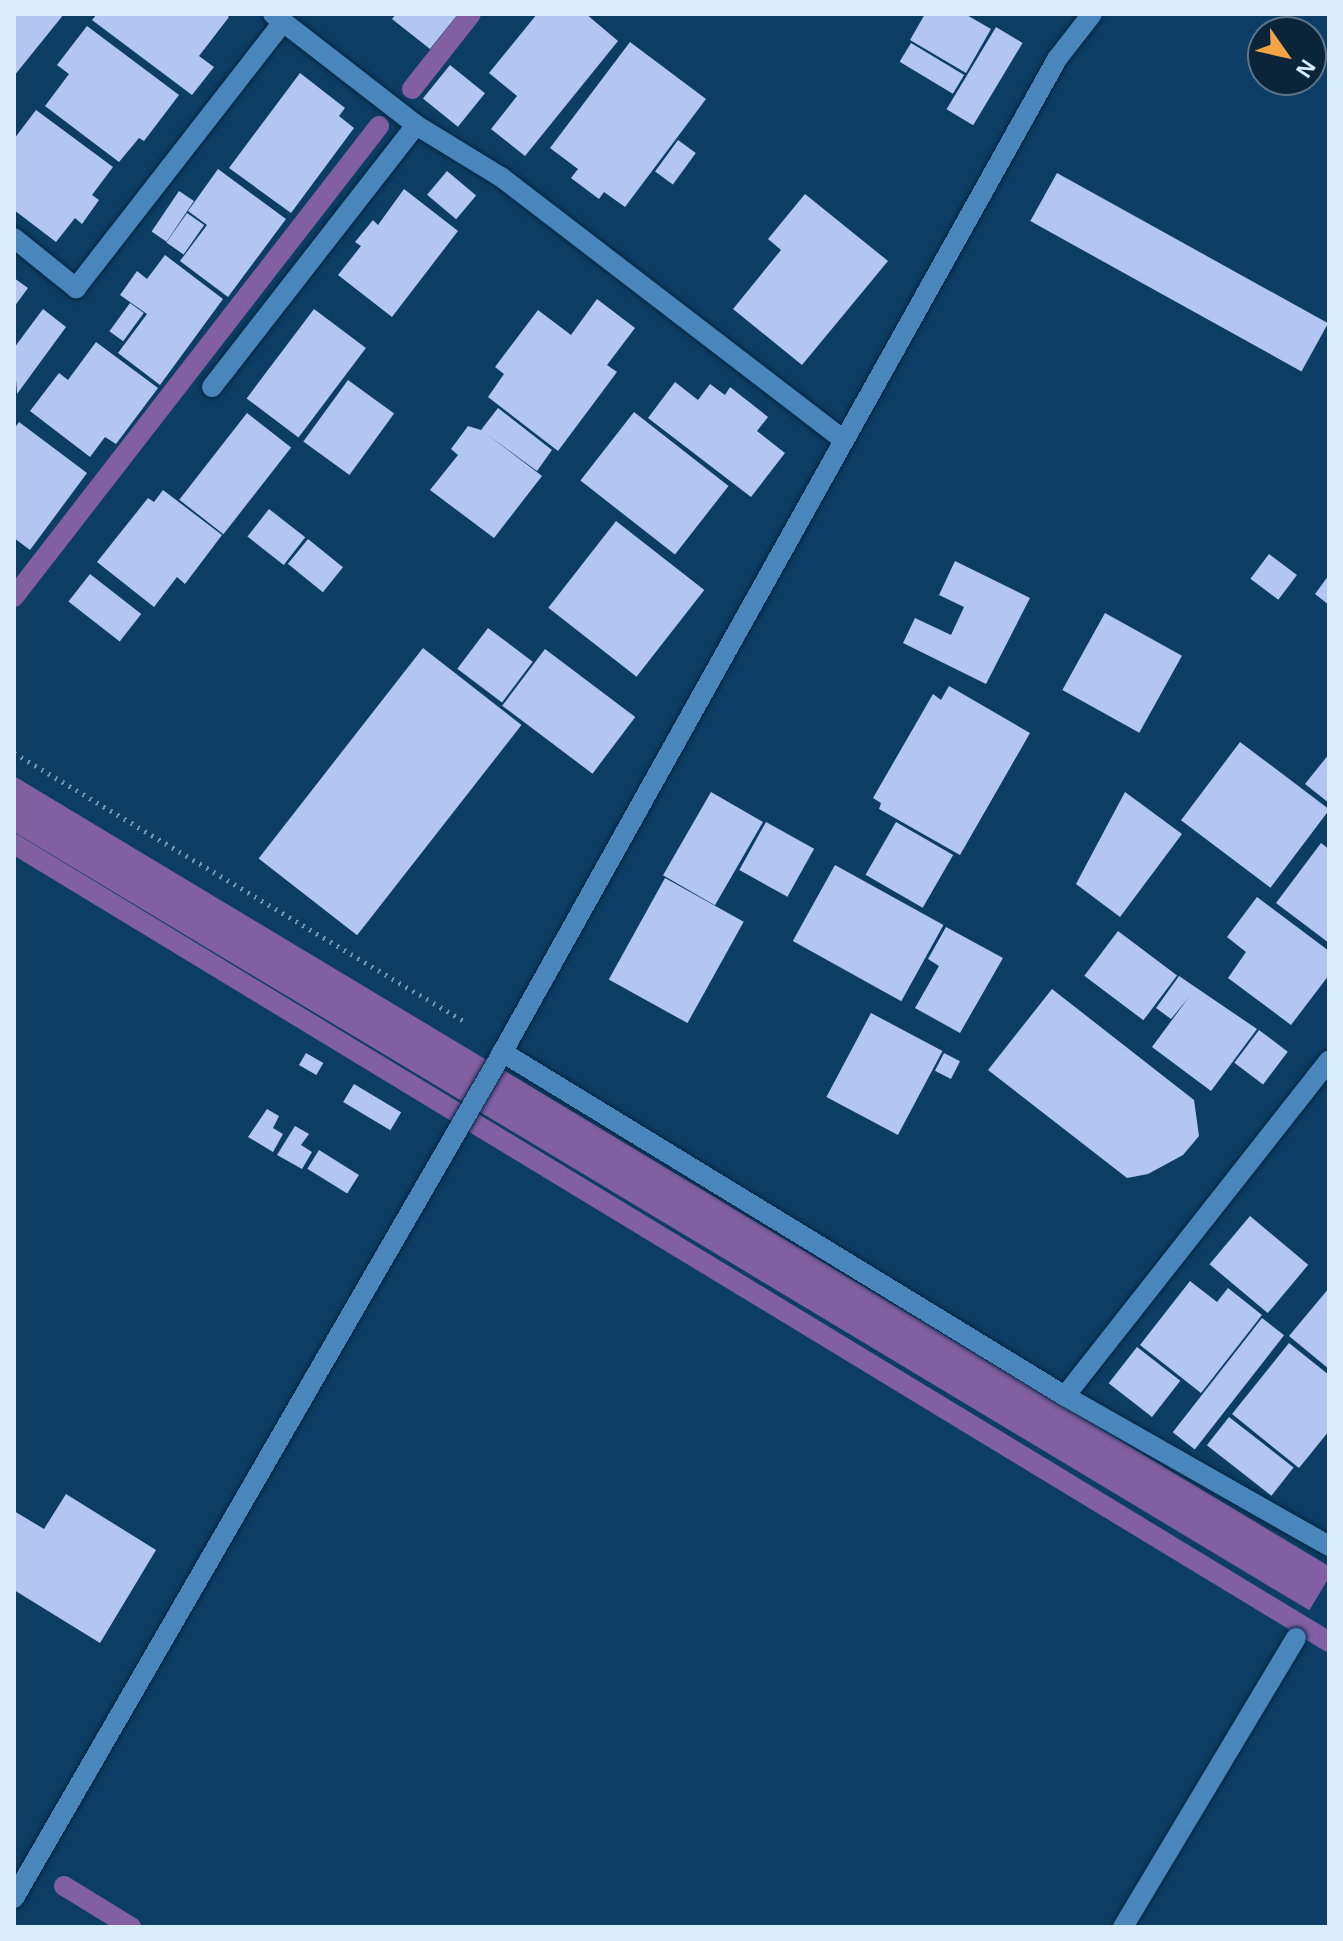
<!DOCTYPE html>
<html>
<head>
<meta charset="utf-8">
<style>
	body { margin:0 }
	#map { position:relative; width:1343px; height:1941px; overflow:hidden; background:#0c3e65; font-family:Helvetica,sans-serif }
	div>[style] { position:absolute }
	.water>* { inset:0; background:#825fa3; transform-origin:0 0 }
	.stream>* { height:20px; margin:-10px; padding:0 10px; transform-origin:10px; border-radius:10px; background:#825fa3 }
	.building>* { inset:0; background:#b3c6f2; transform-origin:0 0 }
	.path>* { height:5px; margin-top:-2.5px; transform-origin:0; background:repeating-linear-gradient(90deg,#7395b2 0 2px,transparent 0 8px) }
	.roads { filter:drop-shadow(0 0 2px #03243f) drop-shadow(0 0 2px #03243f) }
	.service>* { height:20px; margin:-10px; padding:0 10px; transform-origin:10px; border-radius:10px; background:#4886bc }
	.minor>* { height:20px; margin:-10px; padding:0 10px; transform-origin:10px; border-radius:10px; background:#4886bc }
	.tertiary>* { height:20px; margin:-10px; padding:0 10px; transform-origin:10px; border-radius:10px; background:#4886bc }
	span { translate:-50% -50%; white-space:nowrap; text-align:center; line-height:1.15; -webkit-text-stroke:8px #0a243a; paint-order:stroke }
	.frame { position:absolute; inset:0; border:16px solid #daedff; pointer-events:none }
	.north { position:absolute; left:1247px; top:16px; width:80px; height:80px; box-sizing:border-box; background:#0a243a; border:2px solid #5d7489; border-radius:50%; rotate:124deg; font-size:22px; font-weight:700; line-height:32px; text-align:center; color:#daedff }
	.north::after { content:''; display:block; margin:auto; width:28px; height:36px; background:#f4a344; clip-path:polygon(50% 0,100% 100%,50% 72%,0 100%) }
</style>
</head>
<body>
<div id="map">
	<div class="water">
		<div style="left:14px;top:776px;width:1540px;height:48px;rotate:31deg"></div>
	</div>
	<div class="stream">
		<div style="left:412px;top:89px;width:95px;rotate:-51.8deg"></div>
		<div style="left:14px;top:597px;width:596px;rotate:-52.23deg"></div>
		<div style="left:14px;top:844px;width:1538px;rotate:31.25deg"></div>
		<div style="left:64px;top:1886px;width:79px;rotate:31.5deg"></div>
	</div>
	<div class="building">
		<div style="clip-path:polygon(14px 14px,64px 14px,14px 76px)"></div>
		<div style="clip-path:polygon(97px 14px,225px 14px,229px 17px,199px 56px,214px 67px,192px 95px,92px 20px)"></div>
		<div style="clip-path:polygon(396px 14px,458px 14px,430px 49px,392px 19px)"></div>
		<div style="clip-path:polygon(537px 14px,586px 14px,618px 41px,525px 156px,491px 129px,517px 96px,489px 73px)"></div>
		<div style="clip-path:polygon(925px 14px,965px 14px,991px 29px,966px 73px,910px 40px)"></div>
		<div style="clip-path:polygon(87px 26px,179px 95px,144px 141px,139px 138px,119px 162px,45px 106px,69px 74px,57px 65px)"></div>
		<div style="left:996px;top:27px;width:31px;height:96px;rotate:31deg"></div>
		<div style="clip-path:polygon(630px 42px,706px 99px,625px 207px,604px 192px,599px 199px,571px 178px,578px 169px,550px 148px)"></div>
		<div style="left:911px;top:43px;width:62px;height:22px;rotate:31deg"></div>
		<div style="left:450px;top:65px;width:45px;height:43px;rotate:39deg"></div>
		<div style="clip-path:polygon(300px 73px,345px 108px,339px 116px,354px 128px,291px 213px,229px 168px)"></div>
		<div style="clip-path:polygon(36px 110px,113px 167px,92px 195px,99px 200px,82px 224px,75px 218px,56px 242px,14px 210px,14px 139px)"></div>
		<div style="left:678px;top:140px;width:22px;height:39px;rotate:36deg"></div>
		<div style="clip-path:polygon(218px 169px,286px 219px,228px 297px,180px 261px,207px 225px,188px 211px)"></div>
		<div style="left:447px;top:171px;width:38px;height:31px;rotate:40deg"></div>
		<div style="left:1057px;top:173px;width:310px;height:55px;rotate:29deg"></div>
		<div style="clip-path:polygon(404px 189px,458px 231px,392px 317px,338px 275px,361px 246px,355px 242px,373px 220px,378px 225px)"></div>
		<div style="left:179px;top:191px;width:18px;height:49px;rotate:34deg"></div>
		<div style="clip-path:polygon(805px 194px,888px 261px,802px 365px,733px 309px,781px 250px,768px 239px)"></div>
		<div style="left:187px;top:213px;width:21px;height:36px;rotate:35deg"></div>
		<div style="clip-path:polygon(165px 255px,223px 299px,160px 385px,118px 353px,147px 314px,120px 295px,137px 271px,147px 279px)"></div>
		<div style="clip-path:polygon(14px 278px,28px 288px,14px 307px)"></div>
		<div style="clip-path:polygon(597px 299px,635px 328px,607px 365px,617px 372px,558px 451px,488px 397px,504px 374px,495px 367px,538px 310px,571px 335px)"></div>
		<div style="left:130px;top:303px;width:17px;height:35px;rotate:36deg"></div>
		<div style="clip-path:polygon(43px 309px,66px 327px,17px 394px,14px 348px)"></div>
		<div style="left:314px;top:309px;width:65px;height:112px;rotate:37deg"></div>
		<div style="clip-path:polygon(96px 342px,158px 388px,116px 444px,105px 437px,90px 457px,30px 411px,59px 373px,68px 380px)"></div>
		<div style="left:348px;top:380px;width:57px;height:76px;rotate:36deg"></div>
		<div style="clip-path:polygon(675px 382px,698px 400px,710px 384px,725px 395px,730px 387px,768px 417px,757px 431px,785px 453px,751px 497px,648px 418px)"></div>
		<div style="clip-path:polygon(498px 408px,552px 450px,537px 471px,485px 433px,542px 476px,494px 538px,430px 490px,458px 455px,451px 449px,468px 426px,481px 430px)"></div>
		<div style="left:634px;top:412px;width:120px;height:87px;rotate:38deg"></div>
		<div style="left:247px;top:413px;width:56px;height:110px;rotate:38deg"></div>
		<div style="clip-path:polygon(19px 422px,87px 473px,30px 550px,14px 538px,14px 429px)"></div>
		<div style="clip-path:polygon(163px 490px,222px 535px,185px 584px,177px 577px,154px 607px,97px 562px,148px 498px,154px 502px)"></div>
		<div style="left:269px;top:509px;width:46px;height:35px;rotate:38deg"></div>
		<div style="left:616px;top:521px;width:112px;height:110px;rotate:38deg"></div>
		<div style="left:308px;top:539px;width:45px;height:32px;rotate:39deg"></div>
		<div style="left:1269px;top:554px;width:35px;height:31px;rotate:37deg"></div>
		<div style="clip-path:polygon(955px 561px,1030px 598px,986px 684px,903px 643px,915px 618px,951px 635px,964px 607px,939px 595px)"></div>
		<div style="left:90px;top:574px;width:65px;height:35px;rotate:38deg"></div>
		<div style="clip-path:polygon(1329px 575px,1329px 605px,1315px 594px)"></div>
		<div style="left:1105px;top:613px;width:88px;height:88px;rotate:29deg"></div>
		<div style="left:488px;top:628px;width:56px;height:51px;rotate:37deg"></div>
		<div style="left:423px;top:648px;width:125px;height:267px;rotate:38deg"></div>
		<div style="left:545px;top:649px;width:113px;height:71px;rotate:37deg"></div>
		<div style="clip-path:polygon(949px 686px,1030px 733px,960px 855px,879px 809px,881px 803px,873px 798px,933px 694px,941px 700px)"></div>
		<div style="left:1240px;top:742px;width:112px;height:98px;rotate:37deg"></div>
		<div style="clip-path:polygon(1329px 754px,1329px 803px,1305px 784px)"></div>
		<div style="left:711px;top:792px;width:60px;height:96px;rotate:30deg"></div>
		<div style="clip-path:polygon(1125px 792px,1182px 834px,1120px 917px,1076px 884px)"></div>
		<div style="left:766px;top:822px;width:55px;height:55px;rotate:29deg"></div>
		<div style="left:896px;top:822px;width:66px;height:61px;rotate:30deg"></div>
		<div style="clip-path:polygon(1321px 843px,1329px 849px,1329px 943px,1276px 903px)"></div>
		<div style="left:835px;top:865px;width:124px;height:87px;rotate:29deg"></div>
		<div style="left:665px;top:878px;width:90px;height:116px;rotate:29deg"></div>
		<div style="clip-path:polygon(1257px 897px,1329px 951px,1329px 975px,1291px 1025px,1228px 978px,1246px 952px,1227px 937px)"></div>
		<div style="clip-path:polygon(946px 927px,1003px 958px,960px 1033px,915px 1008px,939px 966px,928px 959px)"></div>
		<div style="left:1118px;top:931px;width:74px;height:56px;rotate:37deg"></div>
		<div style="clip-path:polygon(1179px 976px,1257px 1029px,1211px 1091px,1152px 1047px,1189px 997px,1171px 1019px,1156px 1008px)"></div>
		<div style="clip-path:polygon(1052px 989px,1194px 1100px,1199px 1136px,1183px 1155px,1148px 1174px,1127px 1178px,988px 1070px)"></div>
		<div style="left:871px;top:1013px;width:81px;height:95px;rotate:28deg"></div>
		<div style="left:1259px;top:1030px;width:36px;height:41px;rotate:37deg"></div>
		<div style="left:306px;top:1053px;width:20px;height:14px;rotate:30deg"></div>
		<div style="left:944px;top:1053px;width:18px;height:20px;rotate:27deg"></div>
		<div style="left:354px;top:1084px;width:55px;height:21px;rotate:31deg"></div>
		<div style="clip-path:polygon(267px 1109px,279px 1116px,273px 1128px,283px 1134px,273px 1152px,248px 1137px)"></div>
		<div style="clip-path:polygon(295px 1126px,309px 1134px,301px 1145px,312px 1152px,302px 1169px,277px 1155px)"></div>
		<div style="left:319px;top:1150px;width:47px;height:22px;rotate:32deg"></div>
		<div style="left:1250px;top:1216px;width:76px;height:63px;rotate:40deg"></div>
		<div style="clip-path:polygon(1190px 1281px,1217px 1302px,1228px 1288px,1262px 1315px,1201px 1393px,1140px 1345px)"></div>
		<div style="clip-path:polygon(1329px 1288px,1329px 1369px,1289px 1336px)"></div>
		<div style="left:1262px;top:1318px;width:28px;height:145px;rotate:38deg"></div>
		<div style="clip-path:polygon(1289px 1343px,1329px 1375px,1329px 1431px,1299px 1468px,1232px 1414px)"></div>
		<div style="left:1137px;top:1347px;width:55px;height:46px;rotate:38deg"></div>
		<div style="left:1229px;top:1417px;width:82px;height:36px;rotate:38deg"></div>
		<div style="clip-path:polygon(66px 1494px,156px 1550px,100px 1643px,14px 1590px,14px 1511px,44px 1529px)"></div>
	</div>
	<div class="path">
		<div style="left:14px;top:753px;width:527px;rotate:30.8deg"></div>
	</div>
	<div class="roads">
		<div class="service">
			<div style="left:212px;top:387px;width:332px;rotate:-52.1deg"></div>
		</div>
		<div class="minor">
			<div style="left:273px;top:14px;width:181px;rotate:37.8deg"></div>
			<div style="left:416px;top:125px;width:100px;rotate:31.5deg"></div>
			<div style="left:501px;top:177px;width:432px;rotate:37.5deg"></div>
			<div style="left:14px;top:238px;width:80px;rotate:38.9deg"></div>
			<div style="left:76px;top:288px;width:337px;rotate:-52.1deg"></div>
			<div style="left:502px;top:1052px;width:660px;rotate:31.43deg"></div>
			<div style="left:1065px;top:1396px;width:304px;rotate:29.6deg"></div>
			<div style="left:1065px;top:1396px;width:427px;rotate:-51.8deg"></div>
			<div style="left:14px;top:1898px;width:965px;rotate:-59.98deg"></div>
			<div style="left:1123px;top:1927px;width:337px;rotate:-59.1deg"></div>
		</div>
		<div class="tertiary">
			<div style="left:497px;top:1062px;width:1149px;rotate:-60.82deg"></div>
			<div style="left:1057px;top:59px;width:57px;rotate:-52.1deg"></div>
		</div>
	</div>
	<div class="frame"></div>
	<div class="north">N</div>
</div>
</body>
</html>
